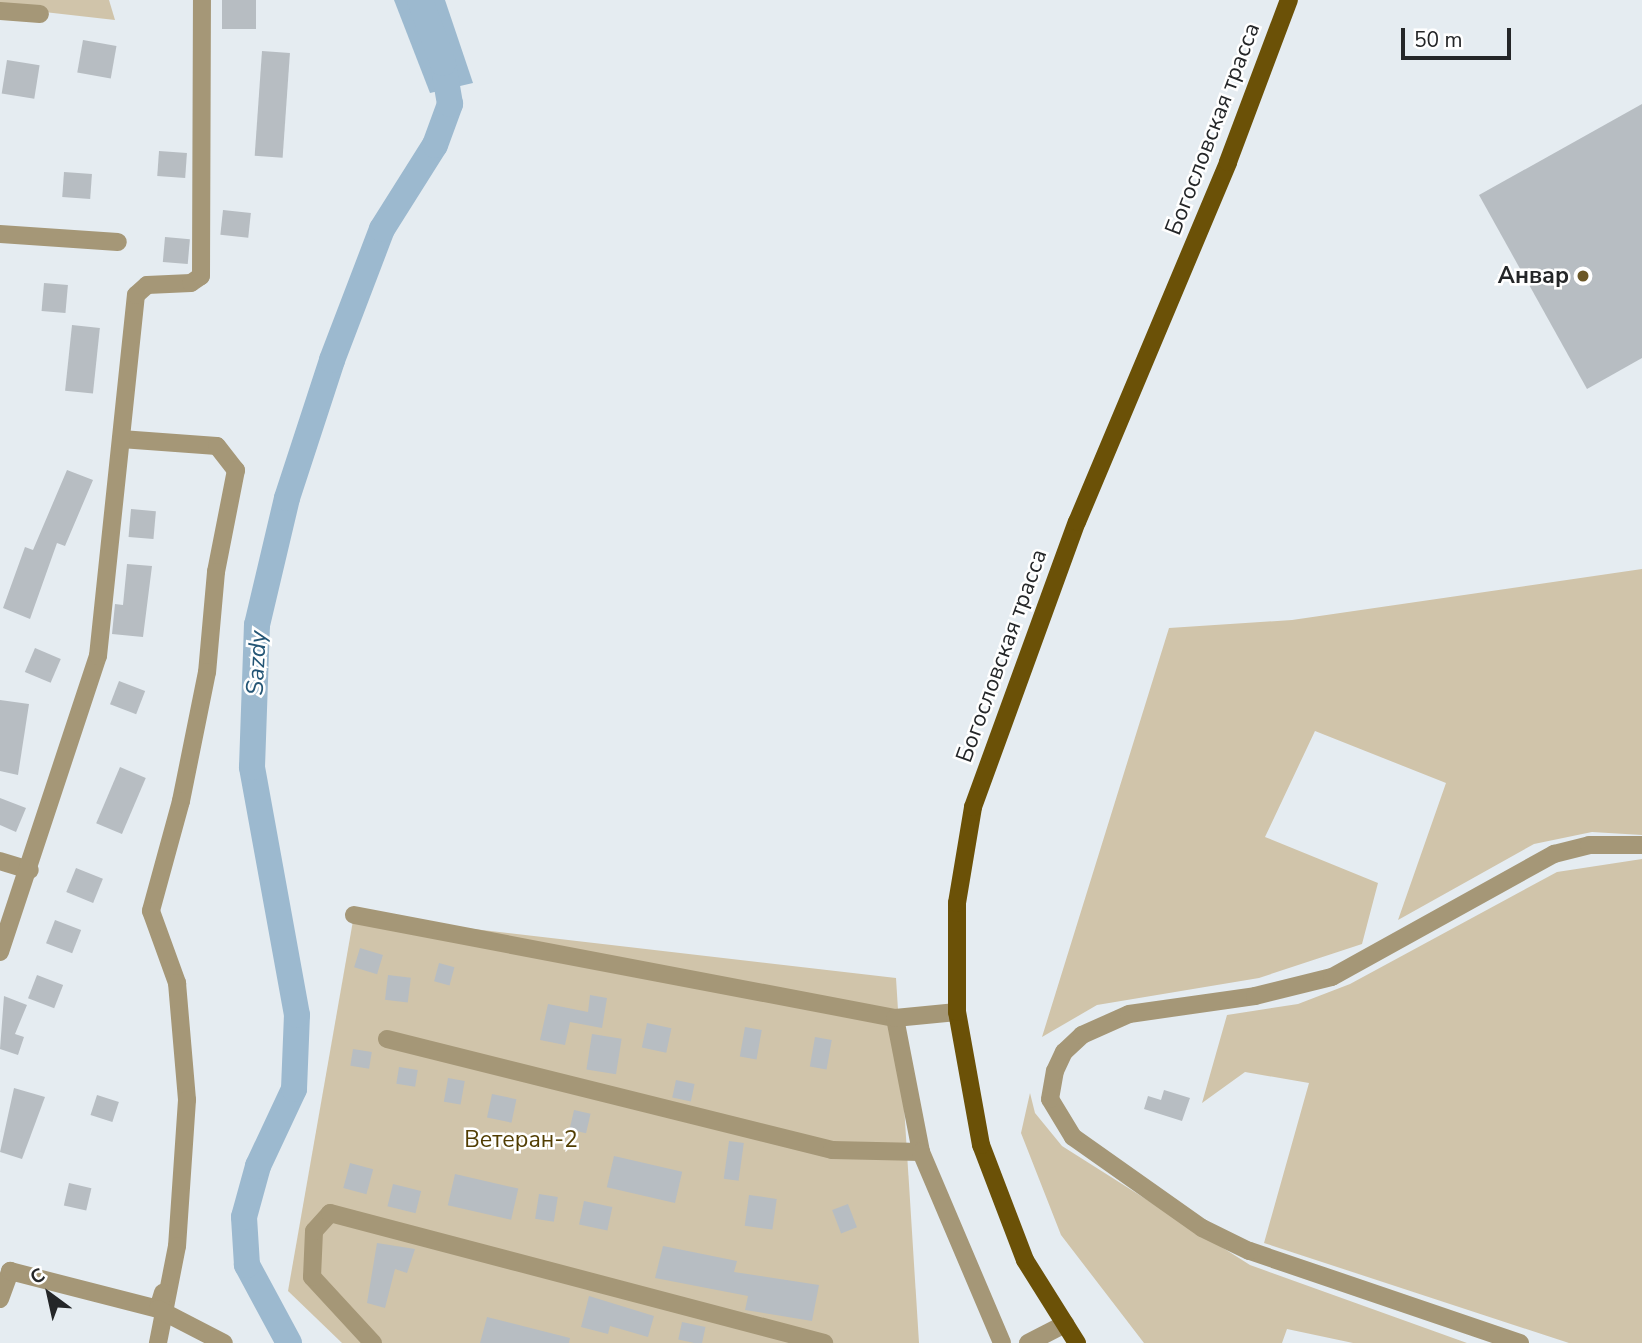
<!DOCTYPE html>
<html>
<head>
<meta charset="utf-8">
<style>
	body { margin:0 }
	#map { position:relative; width:1642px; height:1343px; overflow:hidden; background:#e5ecf1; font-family:"Nunito Sans",sans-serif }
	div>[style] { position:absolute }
	.green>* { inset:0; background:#d0c4aa }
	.water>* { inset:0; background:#9cb9cf }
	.river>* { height:26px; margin:-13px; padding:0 13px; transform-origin:13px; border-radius:13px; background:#9cb9cf }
	.building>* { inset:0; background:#b7bdc2; transform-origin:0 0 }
	.minor>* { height:18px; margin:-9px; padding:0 9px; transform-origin:9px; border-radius:9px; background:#a59777 }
	.major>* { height:18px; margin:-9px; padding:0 9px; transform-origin:9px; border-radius:9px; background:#6b5107 }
	.dots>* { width:19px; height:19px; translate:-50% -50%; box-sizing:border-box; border:4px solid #fff; border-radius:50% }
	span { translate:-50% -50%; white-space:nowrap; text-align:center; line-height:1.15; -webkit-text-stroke:5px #fff; paint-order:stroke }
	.street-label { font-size:23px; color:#242628 }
	.poi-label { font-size:23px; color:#242628; font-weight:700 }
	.right { translate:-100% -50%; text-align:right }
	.park-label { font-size:23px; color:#513d02 }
	.water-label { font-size:24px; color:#245575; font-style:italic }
	.north { position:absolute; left:14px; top:1259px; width:70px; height:70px; -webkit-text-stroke:5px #fff; paint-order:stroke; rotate:327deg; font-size:19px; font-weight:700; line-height:28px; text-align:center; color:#242628 }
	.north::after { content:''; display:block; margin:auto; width:24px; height:32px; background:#242628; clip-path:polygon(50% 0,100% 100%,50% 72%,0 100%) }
	.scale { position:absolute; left:1401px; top:28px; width:110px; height:32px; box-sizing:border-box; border:4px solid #242628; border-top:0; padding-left:9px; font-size:21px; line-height:24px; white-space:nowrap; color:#242628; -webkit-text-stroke:5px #fff; paint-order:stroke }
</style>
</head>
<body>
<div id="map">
	<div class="green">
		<div style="clip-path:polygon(0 0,109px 0,115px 20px,0 7px)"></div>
		<div style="clip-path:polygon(1642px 569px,1642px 835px,1592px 832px,1534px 844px,1398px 920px,1446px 783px,1315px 731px,1265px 837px,1378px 883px,1362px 944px,1259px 978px,1097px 1005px,1042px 1037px,1169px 628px,1292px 620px)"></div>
		<div style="clip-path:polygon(1642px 859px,1642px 1343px,1569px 1343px,1264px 1243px,1309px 1083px,1245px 1072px,1202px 1103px,1227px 1015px,1298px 1004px,1350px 984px,1557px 872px)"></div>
		<div style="clip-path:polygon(354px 915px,896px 978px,919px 1343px,342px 1343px,288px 1291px)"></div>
		<div style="clip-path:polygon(1030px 1093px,1035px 1113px,1062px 1146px,1250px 1265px,1467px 1343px,1353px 1343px,1287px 1329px,1282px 1343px,1144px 1343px,1061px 1235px,1021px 1133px)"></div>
	</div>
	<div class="water">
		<div style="clip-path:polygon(394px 0,445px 0,473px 83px,430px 93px)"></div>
	</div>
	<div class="river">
		<div style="left:289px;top:1343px;width:89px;rotate:-118.3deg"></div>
		<div style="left:247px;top:1265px;width:48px;rotate:-93.6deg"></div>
		<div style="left:244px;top:1217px;width:53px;rotate:-74.6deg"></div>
		<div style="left:258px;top:1166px;width:85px;rotate:-64.9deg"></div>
		<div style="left:294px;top:1089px;width:74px;rotate:-87.7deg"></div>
		<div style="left:297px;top:1015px;width:252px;rotate:-100.3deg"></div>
		<div style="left:252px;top:767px;width:142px;rotate:-88deg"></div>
		<div style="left:257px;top:625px;width:130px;rotate:-76.7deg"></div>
		<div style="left:287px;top:498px;width:145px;rotate:-71.9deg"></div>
		<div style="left:332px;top:360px;width:140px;rotate:-69.1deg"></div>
		<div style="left:382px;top:229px;width:99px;rotate:-57.8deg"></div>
		<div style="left:435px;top:145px;width:44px;rotate:-69.9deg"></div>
		<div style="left:450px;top:104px;width:42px;rotate:-99.7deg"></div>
		<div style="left:443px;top:63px;width:67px;rotate:-110.1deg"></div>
	</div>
	<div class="building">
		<div style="left:222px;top:0;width:34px;height:29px"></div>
		<div style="left:83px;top:40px;width:34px;height:33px;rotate:10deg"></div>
		<div style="left:262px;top:51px;width:28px;height:105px;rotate:4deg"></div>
		<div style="left:7px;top:60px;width:33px;height:34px;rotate:9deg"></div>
		<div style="clip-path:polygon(1642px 104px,1642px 358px,1587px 389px,1479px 195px)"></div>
		<div style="left:159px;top:151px;width:28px;height:25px;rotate:4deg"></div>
		<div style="left:64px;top:172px;width:28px;height:25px;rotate:4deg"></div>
		<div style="left:223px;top:210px;width:28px;height:25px;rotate:6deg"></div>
		<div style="left:165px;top:237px;width:25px;height:25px;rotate:5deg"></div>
		<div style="left:44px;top:283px;width:24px;height:28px;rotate:5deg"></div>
		<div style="left:72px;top:325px;width:28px;height:66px;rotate:6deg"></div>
		<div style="clip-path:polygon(67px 470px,93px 480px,65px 546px,57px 543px,30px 619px,3px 608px,25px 547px,33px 550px)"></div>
		<div style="left:131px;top:509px;width:25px;height:28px;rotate:5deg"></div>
		<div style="clip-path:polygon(127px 564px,152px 566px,143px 637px,112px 634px,115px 604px,123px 605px)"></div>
		<div style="left:35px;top:648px;width:28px;height:26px;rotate:23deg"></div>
		<div style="left:119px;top:681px;width:28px;height:25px;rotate:21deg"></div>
		<div style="clip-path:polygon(0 700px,29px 704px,18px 775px,0 771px)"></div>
		<div style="left:120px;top:767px;width:28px;height:61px;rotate:23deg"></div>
		<div style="clip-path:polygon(0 798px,26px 808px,16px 832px,0 825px)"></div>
		<div style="left:76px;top:868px;width:29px;height:26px;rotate:22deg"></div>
		<div style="left:55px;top:920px;width:28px;height:25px;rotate:21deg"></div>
		<div style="left:360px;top:948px;width:24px;height:20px;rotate:17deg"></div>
		<div style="left:439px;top:963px;width:16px;height:19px;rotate:15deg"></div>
		<div style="left:37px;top:975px;width:28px;height:25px;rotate:21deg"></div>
		<div style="left:388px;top:975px;width:23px;height:25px;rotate:7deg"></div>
		<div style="clip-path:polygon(590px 995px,607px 998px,602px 1028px,570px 1022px,565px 1045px,540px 1040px,548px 1004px,588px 1012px)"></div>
		<div style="clip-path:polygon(4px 996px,27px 1005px,15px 1034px,24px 1037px,18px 1055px,0 1049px)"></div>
		<div style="left:647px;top:1023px;width:25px;height:25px;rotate:12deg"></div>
		<div style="left:745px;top:1027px;width:17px;height:30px;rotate:10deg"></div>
		<div style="left:592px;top:1034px;width:30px;height:36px;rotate:9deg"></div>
		<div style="left:815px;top:1037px;width:17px;height:30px;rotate:10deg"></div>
		<div style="left:353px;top:1049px;width:19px;height:17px;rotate:9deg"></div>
		<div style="left:399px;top:1067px;width:19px;height:17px;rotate:9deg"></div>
		<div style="left:448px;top:1078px;width:17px;height:24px;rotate:10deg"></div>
		<div style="left:676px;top:1080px;width:19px;height:18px;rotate:12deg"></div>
		<div style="clip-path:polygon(14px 1088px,45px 1097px,22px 1159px,0 1152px)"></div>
		<div style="clip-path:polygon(1164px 1090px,1190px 1098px,1182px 1121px,1144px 1109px,1148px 1096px,1161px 1100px)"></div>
		<div style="left:492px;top:1094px;width:25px;height:24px;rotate:12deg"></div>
		<div style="left:97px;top:1095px;width:23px;height:21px;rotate:18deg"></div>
		<div style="left:574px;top:1110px;width:17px;height:20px;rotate:13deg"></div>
		<div style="left:729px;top:1141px;width:15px;height:38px;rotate:8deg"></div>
		<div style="left:614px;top:1156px;width:70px;height:32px;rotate:13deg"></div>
		<div style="left:350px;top:1163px;width:24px;height:26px;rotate:15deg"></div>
		<div style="left:455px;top:1174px;width:65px;height:32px;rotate:13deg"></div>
		<div style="left:69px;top:1183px;width:23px;height:23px;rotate:13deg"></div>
		<div style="left:393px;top:1184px;width:29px;height:23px;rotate:14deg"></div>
		<div style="left:539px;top:1194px;width:19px;height:25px;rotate:9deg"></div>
		<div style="left:749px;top:1195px;width:28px;height:31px;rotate:8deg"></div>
		<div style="left:584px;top:1201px;width:29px;height:24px;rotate:12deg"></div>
		<div style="left:848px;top:1204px;width:25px;height:17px;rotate:69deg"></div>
		<div style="clip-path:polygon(377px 1243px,415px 1249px,407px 1273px,395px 1269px,385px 1308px,367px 1303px)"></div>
		<div style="clip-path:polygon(663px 1246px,737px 1261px,734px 1272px,819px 1285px,812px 1321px,745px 1310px,748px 1296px,655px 1278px)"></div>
		<div style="clip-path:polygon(589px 1296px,654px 1316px,648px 1337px,610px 1326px,608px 1334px,581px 1327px)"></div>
		<div style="clip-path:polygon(487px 1317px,570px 1338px,569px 1343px,480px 1343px)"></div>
		<div style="left:682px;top:1322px;width:24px;height:18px;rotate:12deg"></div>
	</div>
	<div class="minor">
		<div style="left:0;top:11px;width:40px;rotate:4.3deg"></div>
		<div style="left:0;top:234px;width:118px;rotate:3.9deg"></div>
		<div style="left:121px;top:439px;width:96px;rotate:4.2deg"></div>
		<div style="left:217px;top:446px;width:31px;rotate:52deg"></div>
		<div style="left:236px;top:470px;width:104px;rotate:101.1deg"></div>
		<div style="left:216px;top:572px;width:100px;rotate:95.1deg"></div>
		<div style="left:207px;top:672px;width:132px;rotate:101.4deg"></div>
		<div style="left:181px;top:801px;width:114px;rotate:105.3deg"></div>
		<div style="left:151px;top:911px;width:77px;rotate:70.1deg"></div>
		<div style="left:177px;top:983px;width:117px;rotate:85.1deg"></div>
		<div style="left:187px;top:1100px;width:146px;rotate:93.9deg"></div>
		<div style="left:177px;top:1246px;width:99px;rotate:101.1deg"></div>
		<div style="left:0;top:861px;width:31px;rotate:17deg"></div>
		<div style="left:354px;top:915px;width:551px;rotate:10.78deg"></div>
		<div style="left:895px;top:1018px;width:136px;rotate:79deg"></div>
		<div style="left:0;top:952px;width:312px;rotate:-71.7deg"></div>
		<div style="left:98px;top:656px;width:363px;rotate:-84deg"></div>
		<div style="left:136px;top:295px;width:15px;rotate:-42deg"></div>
		<div style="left:147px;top:285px;width:44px;rotate:-2.6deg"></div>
		<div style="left:191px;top:283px;width:12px;rotate:-35deg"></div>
		<div style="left:201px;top:276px;width:276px;rotate:-89.8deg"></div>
		<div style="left:895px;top:1018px;width:62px;rotate:-5.5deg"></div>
		<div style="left:387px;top:1039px;width:459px;rotate:14deg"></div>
		<div style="left:832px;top:1150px;width:89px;rotate:1.3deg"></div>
		<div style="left:921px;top:1152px;width:207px;rotate:67deg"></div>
		<div style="left:0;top:1299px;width:30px;rotate:-70deg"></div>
		<div style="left:10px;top:1271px;width:153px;rotate:14.4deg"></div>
		<div style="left:158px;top:1309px;width:17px;rotate:-73deg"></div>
		<div style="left:158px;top:1309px;width:74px;rotate:27.3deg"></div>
		<div style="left:373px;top:1343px;width:90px;rotate:-132.7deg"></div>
		<div style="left:312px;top:1277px;width:46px;rotate:-87.5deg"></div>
		<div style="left:314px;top:1231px;width:24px;rotate:-48deg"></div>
		<div style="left:330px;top:1213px;width:511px;rotate:14.74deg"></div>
		<div style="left:1028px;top:1343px;width:42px;rotate:-27.2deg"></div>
		<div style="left:1520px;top:1343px;width:286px;rotate:-161.2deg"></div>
		<div style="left:1249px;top:1251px;width:52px;rotate:-153.9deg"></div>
		<div style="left:1202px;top:1228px;width:158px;rotate:-144.8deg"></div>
		<div style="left:1073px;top:1137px;width:44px;rotate:-121.2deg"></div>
		<div style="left:1050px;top:1099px;width:28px;rotate:-80deg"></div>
		<div style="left:1055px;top:1071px;width:21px;rotate:-65deg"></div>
		<div style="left:1064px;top:1052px;width:25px;rotate:-43deg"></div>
		<div style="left:1082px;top:1035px;width:51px;rotate:-24.1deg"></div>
		<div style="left:1129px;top:1014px;width:127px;rotate:-8.1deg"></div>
		<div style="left:1255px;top:996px;width:79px;rotate:-13.9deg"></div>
		<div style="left:1332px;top:977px;width:254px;rotate:-29deg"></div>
		<div style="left:1554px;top:854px;width:36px;rotate:-14deg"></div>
		<div style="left:1589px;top:845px;width:53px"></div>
	</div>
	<div class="major">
		<div style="left:1077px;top:1343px;width:98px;rotate:-122.1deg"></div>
		<div style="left:1025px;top:1260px;width:123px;rotate:-110.9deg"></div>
		<div style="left:981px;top:1145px;width:135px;rotate:-100.2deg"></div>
		<div style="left:957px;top:1012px;width:109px;rotate:-90deg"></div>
		<div style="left:957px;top:903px;width:97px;rotate:-80.5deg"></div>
		<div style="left:973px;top:807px;width:303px;rotate:-70deg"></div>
		<div style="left:1077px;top:522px;width:390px;rotate:-67.2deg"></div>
		<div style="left:1228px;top:162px;width:173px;rotate:-69.4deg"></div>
	</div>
	<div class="dots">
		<div style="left:1583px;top:276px;background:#6b5726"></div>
	</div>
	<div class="street-label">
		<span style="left:1213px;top:129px;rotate:-69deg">Богословская трасса</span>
		<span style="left:1002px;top:656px;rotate:-70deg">Богословская трасса</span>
	</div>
	<div class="poi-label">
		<span class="right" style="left:1569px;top:276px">Анвар</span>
	</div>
	<div class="park-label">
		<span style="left:521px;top:1140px">Ветеран-2</span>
	</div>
	<div class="water-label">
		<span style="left:257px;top:663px;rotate:-87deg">Sazdy</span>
	</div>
	<div class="north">С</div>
	<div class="scale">50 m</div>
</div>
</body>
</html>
